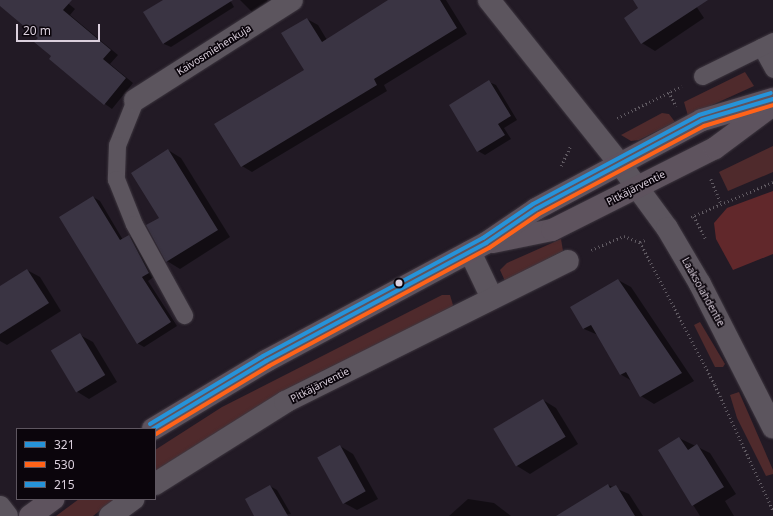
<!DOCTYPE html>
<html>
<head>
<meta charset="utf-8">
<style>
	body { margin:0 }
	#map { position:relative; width:773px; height:516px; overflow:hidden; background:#221a25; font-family:"Noto Sans",sans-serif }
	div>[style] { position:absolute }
	.green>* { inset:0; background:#4f2a2c }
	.forest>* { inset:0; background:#61282b }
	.shadow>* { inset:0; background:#0007 }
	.building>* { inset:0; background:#3a3443; transform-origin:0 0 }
	.path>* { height:2.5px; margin-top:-1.25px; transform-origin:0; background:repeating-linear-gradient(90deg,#605a62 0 1px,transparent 0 4px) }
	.roads { filter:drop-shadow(0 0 1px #3d363f) drop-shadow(0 0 1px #3d363f) }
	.service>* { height:17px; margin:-8.5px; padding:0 8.5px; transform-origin:8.5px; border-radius:8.5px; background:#5c555e }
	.minor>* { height:22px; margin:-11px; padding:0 11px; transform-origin:11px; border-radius:11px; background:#5c555e }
	.tertiary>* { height:22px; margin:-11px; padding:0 11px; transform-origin:11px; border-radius:11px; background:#5c555e }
	.primary>* { height:22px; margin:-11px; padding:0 11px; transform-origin:11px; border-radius:11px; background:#5e535e }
	.bus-1>* { height:4px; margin:-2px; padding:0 2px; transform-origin:2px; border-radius:2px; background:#2693d9 }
	.bus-2>* { height:4px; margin:-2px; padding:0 2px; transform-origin:2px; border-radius:2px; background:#ff6319 }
	.bus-3>* { height:4px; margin:-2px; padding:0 2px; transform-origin:2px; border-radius:2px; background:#2693d9 }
	.dots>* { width:11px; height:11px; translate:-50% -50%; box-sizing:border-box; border:2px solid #0b050c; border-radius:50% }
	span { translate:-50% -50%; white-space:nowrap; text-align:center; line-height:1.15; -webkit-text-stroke:3.5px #0b050c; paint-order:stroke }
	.street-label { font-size:10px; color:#dbd0dd }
	.legend { position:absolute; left:16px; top:428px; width:140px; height:72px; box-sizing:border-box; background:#0b050c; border:1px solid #5e5660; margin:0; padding:5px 7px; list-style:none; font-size:12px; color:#dbd0dd }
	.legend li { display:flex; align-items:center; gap:8px; height:20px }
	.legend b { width:20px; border:1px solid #5e5660 }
	.scale { position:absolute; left:16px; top:24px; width:84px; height:18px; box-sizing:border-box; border:2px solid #dbd0dd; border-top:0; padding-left:5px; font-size:12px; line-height:14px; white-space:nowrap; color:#dbd0dd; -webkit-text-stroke:3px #0b050c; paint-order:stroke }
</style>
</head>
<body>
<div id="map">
	<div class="green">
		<div style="clip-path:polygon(745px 72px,754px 86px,688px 116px,684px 102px)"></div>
		<div style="clip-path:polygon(662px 113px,669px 114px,675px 122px,639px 140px,631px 141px,621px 135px)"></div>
		<div style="clip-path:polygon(773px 146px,773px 172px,728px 191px,719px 172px)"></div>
		<div style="clip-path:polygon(561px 239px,563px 251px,505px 281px,500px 270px,507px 263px)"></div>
		<div style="clip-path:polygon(442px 295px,450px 295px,453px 305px,449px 311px,155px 474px,155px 450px,222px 407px)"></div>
		<div style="clip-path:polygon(700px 322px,725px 364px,723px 367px,715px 367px,694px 325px)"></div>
		<div style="clip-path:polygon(739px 392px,773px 470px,773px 474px,766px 476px,737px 418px,730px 395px)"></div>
		<div style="clip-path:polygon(79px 499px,115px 499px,93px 516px,56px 516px)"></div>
	</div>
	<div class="forest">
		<div style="clip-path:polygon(773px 191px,773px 254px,733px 270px,716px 239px,714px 223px,727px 208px)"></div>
	</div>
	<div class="shadow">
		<div style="clip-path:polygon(0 0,64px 0,75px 9px,70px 15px,118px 55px,110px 64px,133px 83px,112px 109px,105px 104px,50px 59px,53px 56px,40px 38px,0 4px)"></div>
		<div style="clip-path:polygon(165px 0,230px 0,234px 7px,171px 47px,164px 44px,144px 13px)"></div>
		<div style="clip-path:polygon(240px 0,267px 0,268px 1px,252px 12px)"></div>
		<div style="clip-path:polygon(391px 0,446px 0,467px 34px,384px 85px,387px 91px,252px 172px,242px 166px,305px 70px,307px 19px,318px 25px,327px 40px)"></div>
		<div style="clip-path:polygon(639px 0,692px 0,704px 18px,655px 51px,642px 43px)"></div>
		<div style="clip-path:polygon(489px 82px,496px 85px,517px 120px,504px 128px,511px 139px,485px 155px,478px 151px,450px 105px)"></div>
		<div style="clip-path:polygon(168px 150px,181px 158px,230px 237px,180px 269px,167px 261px,160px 218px)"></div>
		<div style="clip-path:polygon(93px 197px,100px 201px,123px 240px,129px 236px,135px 240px,155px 276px,148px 281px,177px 326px,144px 347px,137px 343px)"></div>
		<div style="clip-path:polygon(27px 270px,40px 277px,61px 311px,7px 345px,0 341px,0 287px)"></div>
		<div style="clip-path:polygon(618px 280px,631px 287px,694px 381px,654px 404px,641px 396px,632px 381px,620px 374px,598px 335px,584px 329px,572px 308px)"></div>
		<div style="clip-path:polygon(80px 335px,93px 342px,117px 382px,89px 399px,76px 391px)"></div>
		<div style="clip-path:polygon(543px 400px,556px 408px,578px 444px,530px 474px,517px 466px)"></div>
		<div style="clip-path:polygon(679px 438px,710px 453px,736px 494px,725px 501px,734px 516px,700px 516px,659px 450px)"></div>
		<div style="clip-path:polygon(340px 446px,353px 454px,378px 499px,357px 510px,344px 503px)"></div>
		<div style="clip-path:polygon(608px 485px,629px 494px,643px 516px,582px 516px)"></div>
		<div style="clip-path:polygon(270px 486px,277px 490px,291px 514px,256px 516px)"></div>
		<div style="clip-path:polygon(468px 499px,494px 503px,511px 516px,449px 516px)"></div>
	</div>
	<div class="building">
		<div style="clip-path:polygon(0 0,72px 0,63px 10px,111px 50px,103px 59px,126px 78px,104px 105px,49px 59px,51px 56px,34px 42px,38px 38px,0 6px)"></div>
		<div style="clip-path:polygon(163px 0,233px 0,163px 44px,143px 12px)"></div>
		<div style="clip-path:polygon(388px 0,440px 0,457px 28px,374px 79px,377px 85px,241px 167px,214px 124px,304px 70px,281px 33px,307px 18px,322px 42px)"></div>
		<div style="clip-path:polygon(633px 0,708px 0,641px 44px,624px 18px,638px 8px)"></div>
		<div style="clip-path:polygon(489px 80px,511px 116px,498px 124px,505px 135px,477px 152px,449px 105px)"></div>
		<div style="clip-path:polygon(168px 149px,218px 230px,166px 262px,146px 225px,159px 218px,131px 173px)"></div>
		<div style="clip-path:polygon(93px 196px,120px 240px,129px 235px,149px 273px,142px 277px,171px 322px,137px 344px,59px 217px)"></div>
		<div style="clip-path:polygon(27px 269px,49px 303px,0 334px,0 286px)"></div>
		<div style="clip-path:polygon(618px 279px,682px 373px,640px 397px,626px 372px,620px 375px,591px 325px,583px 329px,570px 307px)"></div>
		<div style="left:80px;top:333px;width:49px;height:34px;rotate:59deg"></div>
		<div style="left:543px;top:399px;width:44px;height:58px;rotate:59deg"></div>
		<div style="clip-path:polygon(679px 437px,688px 450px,697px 444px,724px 487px,692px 506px,658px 450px)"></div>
		<div style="left:340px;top:445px;width:53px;height:26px;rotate:61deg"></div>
		<div style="clip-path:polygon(608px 484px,610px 488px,616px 485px,635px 516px,556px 516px)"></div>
		<div style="clip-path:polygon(270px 485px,288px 516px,254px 516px,245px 499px)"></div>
	</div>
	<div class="path">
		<div style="left:669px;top:92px;width:16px;rotate:63deg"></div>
		<div style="left:617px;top:118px;width:72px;rotate:-26.2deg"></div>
		<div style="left:561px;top:166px;width:23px;rotate:-65deg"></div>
		<div style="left:711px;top:179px;width:27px;rotate:68deg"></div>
		<div style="left:694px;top:216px;width:27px;rotate:63deg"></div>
		<div style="left:691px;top:217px;width:89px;rotate:-23.1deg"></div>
		<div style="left:640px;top:242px;width:161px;rotate:62.3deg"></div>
		<div style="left:715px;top:385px;width:138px;rotate:65.1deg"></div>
		<div style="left:591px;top:250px;width:36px;rotate:-23deg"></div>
		<div style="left:624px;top:236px;width:17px;rotate:21deg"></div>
		<div style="left:640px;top:242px;width:5px;rotate:-22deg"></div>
	</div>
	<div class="roads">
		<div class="service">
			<div style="left:761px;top:47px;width:25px;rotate:61deg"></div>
			<div style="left:702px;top:76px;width:79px;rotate:-26.2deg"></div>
			<div style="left:135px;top:100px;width:48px;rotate:111.8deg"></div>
			<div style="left:117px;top:145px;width:34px;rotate:92deg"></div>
			<div style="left:116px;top:179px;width:48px;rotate:68.2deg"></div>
			<div style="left:134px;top:224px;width:104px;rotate:61.2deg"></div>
		</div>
		<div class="minor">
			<div style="left:489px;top:0;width:210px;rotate:51.4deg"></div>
			<div style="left:135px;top:100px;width:186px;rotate:-32.5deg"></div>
			<div style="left:470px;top:252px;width:51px;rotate:64.4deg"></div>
			<div style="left:155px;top:484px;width:154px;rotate:-32.2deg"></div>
			<div style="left:285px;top:402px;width:316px;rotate:-26.5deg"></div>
			<div style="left:0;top:507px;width:11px;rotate:52deg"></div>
			<div style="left:110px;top:516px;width:29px;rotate:-36deg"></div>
		</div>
		<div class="tertiary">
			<div style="left:620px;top:164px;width:79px;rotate:53.7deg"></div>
			<div style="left:667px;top:228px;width:65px;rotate:59.5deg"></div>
			<div style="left:700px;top:284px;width:161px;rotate:63deg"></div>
		</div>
		<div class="primary">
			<div style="left:493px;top:242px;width:60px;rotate:-11.5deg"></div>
			<div style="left:552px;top:230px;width:182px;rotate:-26.7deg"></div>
			<div style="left:715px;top:148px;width:72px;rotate:-36.6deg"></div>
			<div style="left:153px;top:429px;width:132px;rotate:-31deg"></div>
			<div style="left:266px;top:361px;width:250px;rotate:-28.2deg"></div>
			<div style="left:486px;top:243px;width:60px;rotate:-34.2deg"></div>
			<div style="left:536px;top:209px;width:188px;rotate:-28.2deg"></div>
			<div style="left:702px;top:120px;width:74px;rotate:-16.5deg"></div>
			<div style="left:30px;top:516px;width:29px;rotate:-36deg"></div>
		</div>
	</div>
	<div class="bus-1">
		<div style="left:153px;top:429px;width:132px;rotate:-31deg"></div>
		<div style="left:266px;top:361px;width:250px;rotate:-28.2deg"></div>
		<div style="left:486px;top:243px;width:60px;rotate:-34.2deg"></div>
		<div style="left:536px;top:209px;width:188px;rotate:-28.2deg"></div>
		<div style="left:702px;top:120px;width:74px;rotate:-16.5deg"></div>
	</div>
	<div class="bus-2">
		<div style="left:156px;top:434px;width:132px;rotate:-31deg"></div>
		<div style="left:269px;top:366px;width:250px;rotate:-28.2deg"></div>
		<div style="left:489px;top:248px;width:60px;rotate:-34.2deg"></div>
		<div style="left:539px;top:214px;width:187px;rotate:-28.1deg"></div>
		<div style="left:704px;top:126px;width:72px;rotate:-16.9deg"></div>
	</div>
	<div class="bus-3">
		<div style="left:150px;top:424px;width:132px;rotate:-31deg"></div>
		<div style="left:263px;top:356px;width:250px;rotate:-28.2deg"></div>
		<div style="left:483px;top:238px;width:60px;rotate:-34.2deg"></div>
		<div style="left:533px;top:204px;width:188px;rotate:-28.2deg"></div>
		<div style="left:699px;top:115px;width:75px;rotate:-17deg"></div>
	</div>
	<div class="dots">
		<div style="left:399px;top:283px;background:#dbd0dd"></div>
	</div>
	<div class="street-label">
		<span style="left:214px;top:50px;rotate:-32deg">Kaivosmiehenkuja</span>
		<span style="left:636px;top:188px;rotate:-27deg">Pitkäjärventie</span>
		<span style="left:703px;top:292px;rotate:61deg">Laaksolahdentie</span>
		<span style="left:320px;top:385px;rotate:-27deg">Pitkäjärventie</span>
	</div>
	<ul class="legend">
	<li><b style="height:5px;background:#2693d9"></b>321</li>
	<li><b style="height:5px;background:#ff6319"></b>530</li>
	<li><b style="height:5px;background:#2693d9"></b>215</li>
	</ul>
	<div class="scale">20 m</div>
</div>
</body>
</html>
